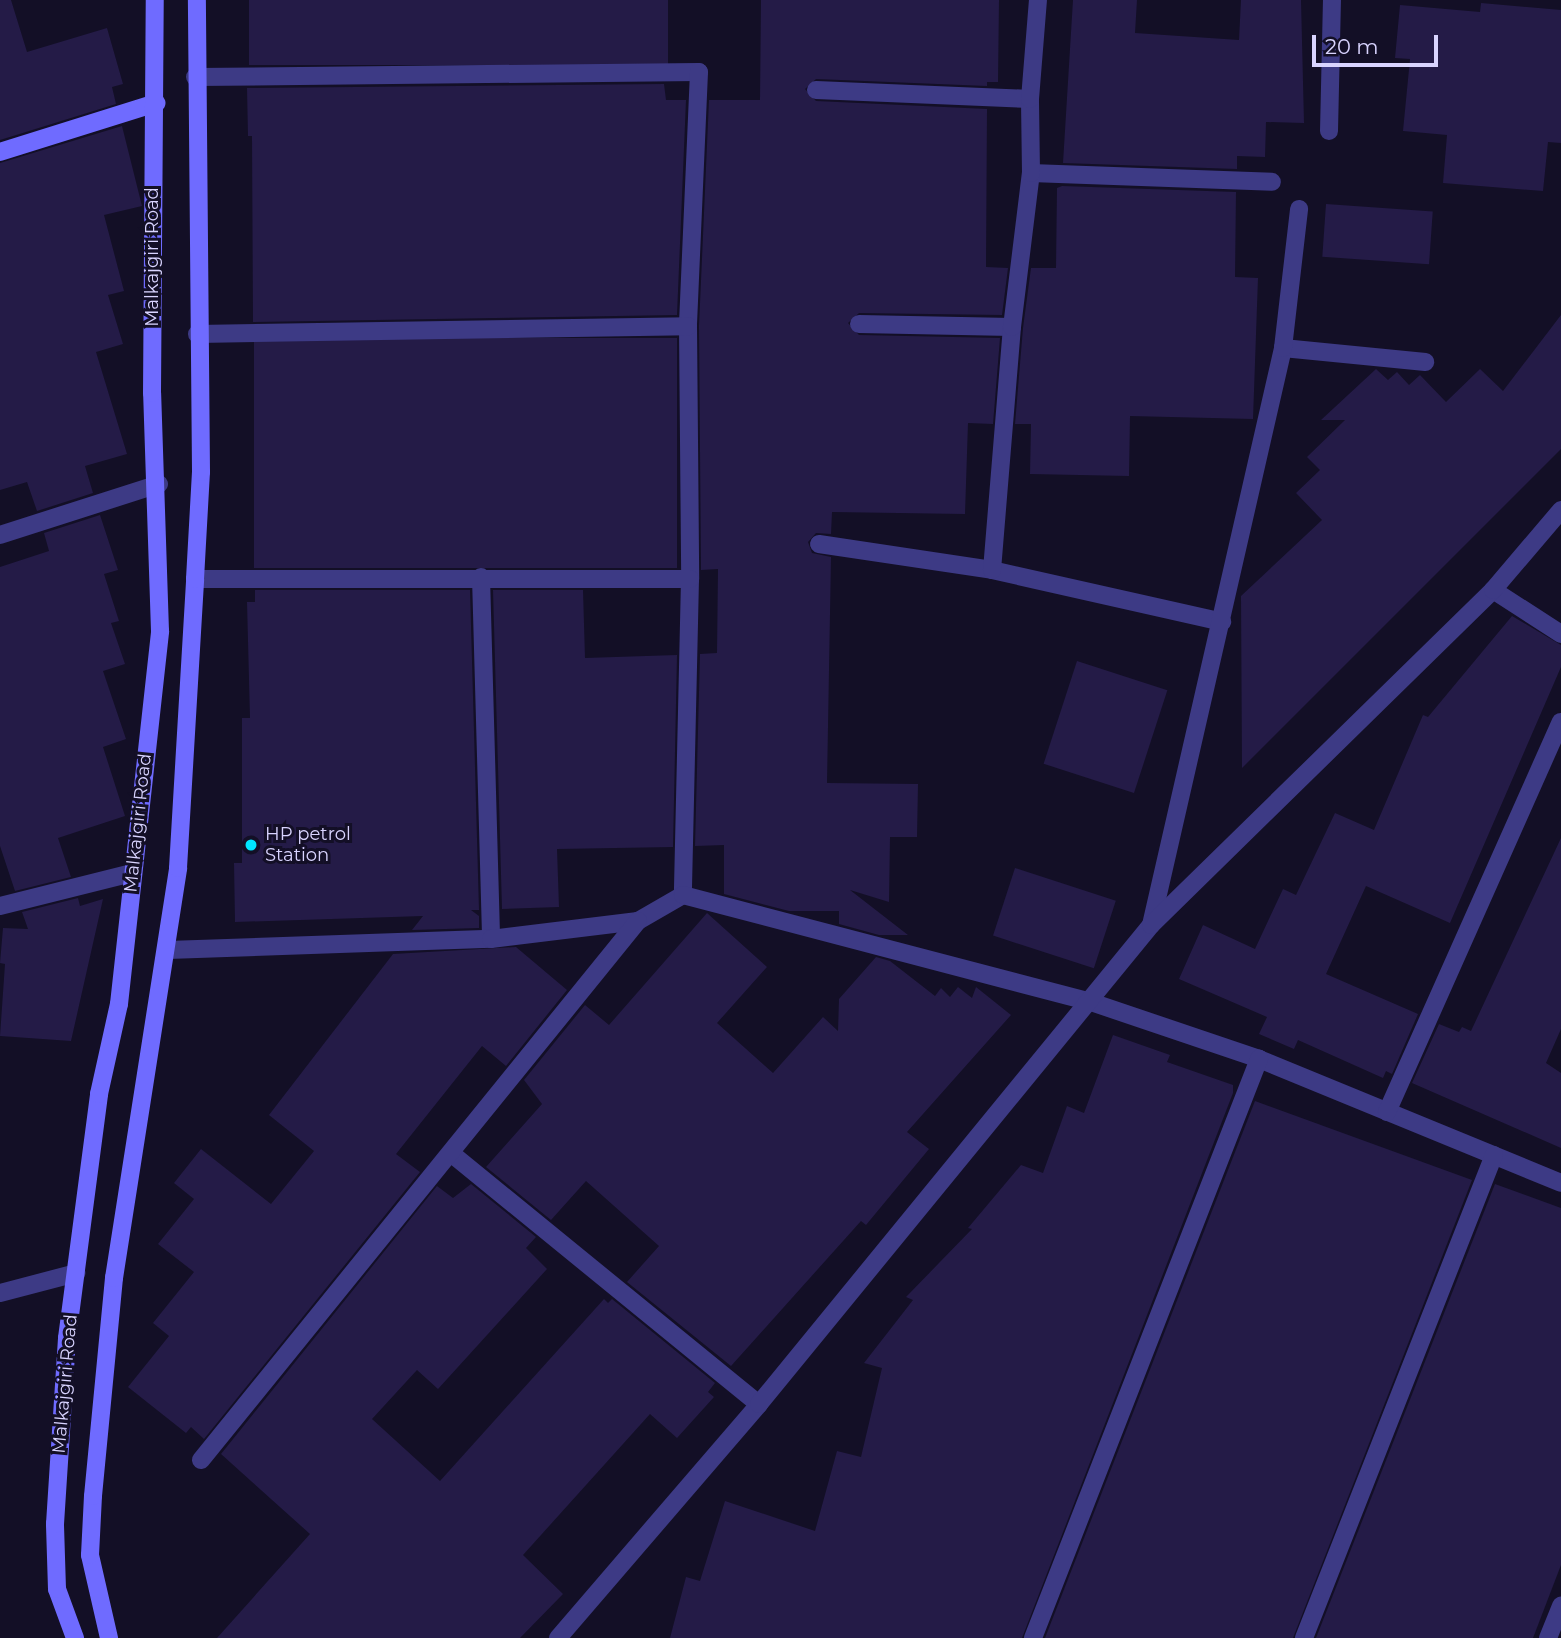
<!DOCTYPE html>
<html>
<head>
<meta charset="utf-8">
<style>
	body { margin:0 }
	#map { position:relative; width:1561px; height:1638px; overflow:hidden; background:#130f26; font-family:Montserrat,sans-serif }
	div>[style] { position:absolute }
	.building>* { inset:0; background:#241b47; transform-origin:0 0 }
	.street>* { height:18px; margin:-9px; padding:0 9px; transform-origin:9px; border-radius:9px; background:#3d3a85 }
	.secondary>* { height:18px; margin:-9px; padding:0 9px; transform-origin:9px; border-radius:9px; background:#6f6bff }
	.dots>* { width:19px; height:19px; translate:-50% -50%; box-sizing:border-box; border:4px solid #130f26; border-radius:50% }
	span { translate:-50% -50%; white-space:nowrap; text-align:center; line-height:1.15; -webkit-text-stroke:6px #130f26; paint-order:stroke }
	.street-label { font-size:18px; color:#d9d4ff }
	.poi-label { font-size:18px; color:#d9d4ff }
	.left { translate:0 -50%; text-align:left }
	.scale { position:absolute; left:1312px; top:35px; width:126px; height:32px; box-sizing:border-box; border:4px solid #d9d4ff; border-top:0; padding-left:9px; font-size:21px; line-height:24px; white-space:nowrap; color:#d9d4ff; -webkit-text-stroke:5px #130f26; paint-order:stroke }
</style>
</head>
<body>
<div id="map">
	<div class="building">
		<div style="clip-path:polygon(0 0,11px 0,27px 52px,107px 28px,123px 84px,112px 87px,116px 104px,0 140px)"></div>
		<div style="left:249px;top:0;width:419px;height:65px"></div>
		<div style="clip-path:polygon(761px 0,999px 0,998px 82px,987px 82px,987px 86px,816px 79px,805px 89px,816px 101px,987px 109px,986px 267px,1008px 268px,1002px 315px,859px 313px,848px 323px,859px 335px,1000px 338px,993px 424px,968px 423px,965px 514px,832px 512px,831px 534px,816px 533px,808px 542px,812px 553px,831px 557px,827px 783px,918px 784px,917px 837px,890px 837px,889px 902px,850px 890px,908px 935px,879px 935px,839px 924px,839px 911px,789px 911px,724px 894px,724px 845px,695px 846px,700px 654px,717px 653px,718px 569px,701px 570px,699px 326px,709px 100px,760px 100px)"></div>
		<div style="clip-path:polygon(1073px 0,1137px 0,1135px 33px,1239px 40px,1241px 0,1301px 0,1304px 123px,1266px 122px,1265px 157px,1237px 156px,1237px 169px,1063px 163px)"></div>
		<div style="clip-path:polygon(1481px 3px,1561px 10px,1561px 143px,1548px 142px,1543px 191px,1443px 183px,1447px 135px,1403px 131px,1410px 59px,1395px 58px,1400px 5px,1480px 12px)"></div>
		<div style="clip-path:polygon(664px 84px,666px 100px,686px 100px,677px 315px,253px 322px,252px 136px,248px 136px,247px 88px)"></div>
		<div style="clip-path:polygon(122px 126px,142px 206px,104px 215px,124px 291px,108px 295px,123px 344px,96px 352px,127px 454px,85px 466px,93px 493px,37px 511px,27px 482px,0 490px,0 163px)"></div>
		<div style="clip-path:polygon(1062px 186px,1236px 192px,1235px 277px,1258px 278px,1253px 419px,1130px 416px,1129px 476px,1030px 474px,1031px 424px,1015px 424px,1023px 328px,1031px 268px,1056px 268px,1057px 188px)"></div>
		<div style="left:1326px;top:204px;width:107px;height:53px;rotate:4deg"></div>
		<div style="clip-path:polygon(1561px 315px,1561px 449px,1242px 768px,1241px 596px,1322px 520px,1296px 493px,1320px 470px,1307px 457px,1345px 420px,1321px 420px,1376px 369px,1388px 380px,1397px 372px,1409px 385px,1420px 375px,1446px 402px,1480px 369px,1503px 391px)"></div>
		<div style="left:677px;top:338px;width:230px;height:423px;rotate:90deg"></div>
		<div style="clip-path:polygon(100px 515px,118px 570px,104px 574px,119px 621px,111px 623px,125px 664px,103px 671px,126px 739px,103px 747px,125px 816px,58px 838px,71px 877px,15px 891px,0 846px,0 567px,49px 551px,44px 533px)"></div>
		<div style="clip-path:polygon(255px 590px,470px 590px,479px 910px,471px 910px,479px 916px,479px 928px,412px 930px,423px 916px,235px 922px,234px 863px,242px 863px,242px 718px,250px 718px,247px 602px,255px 602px)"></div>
		<div style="clip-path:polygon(493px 590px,583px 590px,585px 658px,677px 655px,673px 847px,557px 849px,559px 907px,502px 909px)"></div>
		<div style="clip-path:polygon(1512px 616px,1561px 645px,1561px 667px,1450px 923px,1366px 886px,1326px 974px,1418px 1014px,1392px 1074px,1386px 1071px,1383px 1078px,1298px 1040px,1294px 1049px,1259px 1034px,1267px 1017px,1179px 979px,1203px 925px,1255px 949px,1283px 889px,1296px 895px,1335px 813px,1374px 830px,1423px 715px,1428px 717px)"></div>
		<div style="left:1077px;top:661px;width:95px;height:108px;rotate:18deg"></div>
		<div style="clip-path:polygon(1561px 838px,1561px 1029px,1546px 1063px,1561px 1073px,1561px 1148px,1412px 1083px,1439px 1024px,1459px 1032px,1462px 1027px,1471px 1031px)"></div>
		<div style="left:1015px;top:868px;width:106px;height:71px;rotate:18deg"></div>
		<div style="clip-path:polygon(78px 898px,80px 906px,103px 899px,71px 1041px,0 1036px,5px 964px,0 963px,3px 928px,28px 929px,22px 912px)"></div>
		<div style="clip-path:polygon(707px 913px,767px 967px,717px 1023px,773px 1073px,823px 1017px,838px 1031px,839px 999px,876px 957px,890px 961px,935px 996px,941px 988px,950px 997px,958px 987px,972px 998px,976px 987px,1011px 1015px,907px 1132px,929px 1149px,866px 1225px,861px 1221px,731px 1366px,627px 1282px,659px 1246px,586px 1181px,551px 1220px,486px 1167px,542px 1104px,524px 1080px,585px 1005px,609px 1025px)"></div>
		<div style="clip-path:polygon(516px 947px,567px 990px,506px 1066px,482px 1046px,396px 1154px,420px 1172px,204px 1439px,191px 1427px,186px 1433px,128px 1387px,169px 1336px,153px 1323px,194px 1272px,158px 1244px,194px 1199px,174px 1183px,201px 1149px,271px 1204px,314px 1151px,269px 1115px,393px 954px)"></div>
		<div style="clip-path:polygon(1113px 1035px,1170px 1055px,1167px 1062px,1233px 1085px,1233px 1093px,1022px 1638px,670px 1638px,686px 1577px,700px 1581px,725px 1501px,815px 1531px,837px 1451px,861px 1457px,882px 1368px,864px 1363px,913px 1300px,906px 1297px,972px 1229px,968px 1228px,1021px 1165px,1043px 1173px,1067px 1106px,1084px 1113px)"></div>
		<div style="clip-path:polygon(1255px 1101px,1472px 1180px,1293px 1638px,1045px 1638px)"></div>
		<div style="clip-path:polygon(471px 1184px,536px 1237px,526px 1248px,547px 1269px,438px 1389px,417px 1370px,372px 1419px,440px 1481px,604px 1299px,608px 1303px,612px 1299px,715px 1383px,708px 1392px,714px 1397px,677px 1438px,650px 1414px,523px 1555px,563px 1594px,520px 1638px,217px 1638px,310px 1534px,221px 1454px,437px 1186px,453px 1198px)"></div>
		<div style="clip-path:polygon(1495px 1184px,1561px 1208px,1561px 1565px,1533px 1638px,1316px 1638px)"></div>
	</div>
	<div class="street">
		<div style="left:195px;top:77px;width:504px;rotate:-0.57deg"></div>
		<div style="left:699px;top:72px;width:254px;rotate:92.5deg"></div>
		<div style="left:688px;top:326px;width:253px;rotate:89.5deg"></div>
		<div style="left:690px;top:579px;width:316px;rotate:91.3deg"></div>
		<div style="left:816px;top:90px;width:214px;rotate:2.4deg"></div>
		<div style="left:1329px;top:131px;width:131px;rotate:-88.7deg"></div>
		<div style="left:1031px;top:173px;width:241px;rotate:2.1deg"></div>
		<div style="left:859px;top:324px;width:153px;rotate:1.1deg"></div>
		<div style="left:197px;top:334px;width:491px;rotate:-0.9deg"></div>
		<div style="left:1283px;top:348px;width:143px;rotate:5.6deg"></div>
		<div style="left:0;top:535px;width:167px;rotate:-17.8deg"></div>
		<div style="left:819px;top:544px;width:175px;rotate:8.5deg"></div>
		<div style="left:992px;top:570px;width:236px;rotate:12.7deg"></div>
		<div style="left:992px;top:570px;width:244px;rotate:-85.3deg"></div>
		<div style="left:1012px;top:327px;width:155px;rotate:-83deg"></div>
		<div style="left:1031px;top:173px;width:74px;rotate:-90.8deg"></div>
		<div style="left:1030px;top:99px;width:99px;rotate:-85.4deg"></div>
		<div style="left:481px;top:577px;width:362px;rotate:88.4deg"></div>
		<div style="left:195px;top:579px;width:495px"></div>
		<div style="left:1493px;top:590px;width:81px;rotate:32.9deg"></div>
		<div style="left:0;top:906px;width:136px;rotate:-14deg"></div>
		<div style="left:1151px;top:925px;width:592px;rotate:-77.11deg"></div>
		<div style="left:1283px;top:348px;width:140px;rotate:-83.4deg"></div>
		<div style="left:168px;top:950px;width:323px;rotate:-2deg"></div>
		<div style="left:491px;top:939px;width:148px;rotate:-7deg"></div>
		<div style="left:638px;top:921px;width:52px;rotate:-30deg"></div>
		<div style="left:683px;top:895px;width:419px;rotate:14.7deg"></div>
		<div style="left:1088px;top:1001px;width:181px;rotate:18.7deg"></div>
		<div style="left:1259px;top:1059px;width:326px;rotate:22.3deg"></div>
		<div style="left:1387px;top:1112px;width:427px;rotate:-66deg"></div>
		<div style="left:452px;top:1154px;width:396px;rotate:39.2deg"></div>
		<div style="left:0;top:1293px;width:79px;rotate:-14.7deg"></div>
		<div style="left:201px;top:1460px;width:694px;rotate:-50.97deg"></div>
		<div style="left:558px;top:1638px;width:308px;rotate:-49.3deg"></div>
		<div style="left:759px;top:1404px;width:619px;rotate:-50.7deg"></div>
		<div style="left:1151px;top:925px;width:479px;rotate:-44.4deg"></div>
		<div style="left:1493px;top:590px;width:105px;rotate:-49.6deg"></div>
		<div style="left:1033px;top:1638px;width:622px;rotate:-68.68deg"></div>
		<div style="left:1304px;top:1638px;width:519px;rotate:-68.53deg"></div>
		<div style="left:1548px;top:1638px;width:35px;rotate:-68deg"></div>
	</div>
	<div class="secondary">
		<div style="left:0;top:152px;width:164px;rotate:-17.4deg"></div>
		<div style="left:75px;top:1638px;width:52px;rotate:-110.2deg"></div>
		<div style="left:57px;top:1589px;width:65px;rotate:-91.8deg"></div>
		<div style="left:55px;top:1524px;width:186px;rotate:-86.3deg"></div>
		<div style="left:67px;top:1338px;width:246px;rotate:-82.5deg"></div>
		<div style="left:99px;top:1094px;width:92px;rotate:-77.5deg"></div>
		<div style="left:119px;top:1004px;width:375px;rotate:-83.7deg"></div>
		<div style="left:160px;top:631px;width:238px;rotate:-91.9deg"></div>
		<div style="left:152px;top:393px;width:393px;rotate:-89.6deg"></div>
		<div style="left:109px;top:1638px;width:85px;rotate:-102.9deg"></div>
		<div style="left:90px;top:1555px;width:59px;rotate:-87.1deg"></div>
		<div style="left:93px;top:1496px;width:219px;rotate:-84.5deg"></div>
		<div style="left:114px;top:1278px;width:415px;rotate:-81.1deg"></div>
		<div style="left:178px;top:868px;width:289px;rotate:-86.6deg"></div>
		<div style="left:195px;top:579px;width:107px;rotate:-86.8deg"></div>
		<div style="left:201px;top:472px;width:472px;rotate:-90.5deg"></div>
	</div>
	<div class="dots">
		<div style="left:251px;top:845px;background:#00e5ff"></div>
	</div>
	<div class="street-label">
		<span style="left:152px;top:257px;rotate:-90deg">Malkajgiri Road</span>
		<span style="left:138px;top:823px;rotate:-84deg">Malkajgiri Road</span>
		<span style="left:65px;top:1384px;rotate:-85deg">Malkajgiri Road</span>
	</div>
	<div class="poi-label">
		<span class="left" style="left:265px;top:845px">HP petrol<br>Station</span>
	</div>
	<div class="scale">20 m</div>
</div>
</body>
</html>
